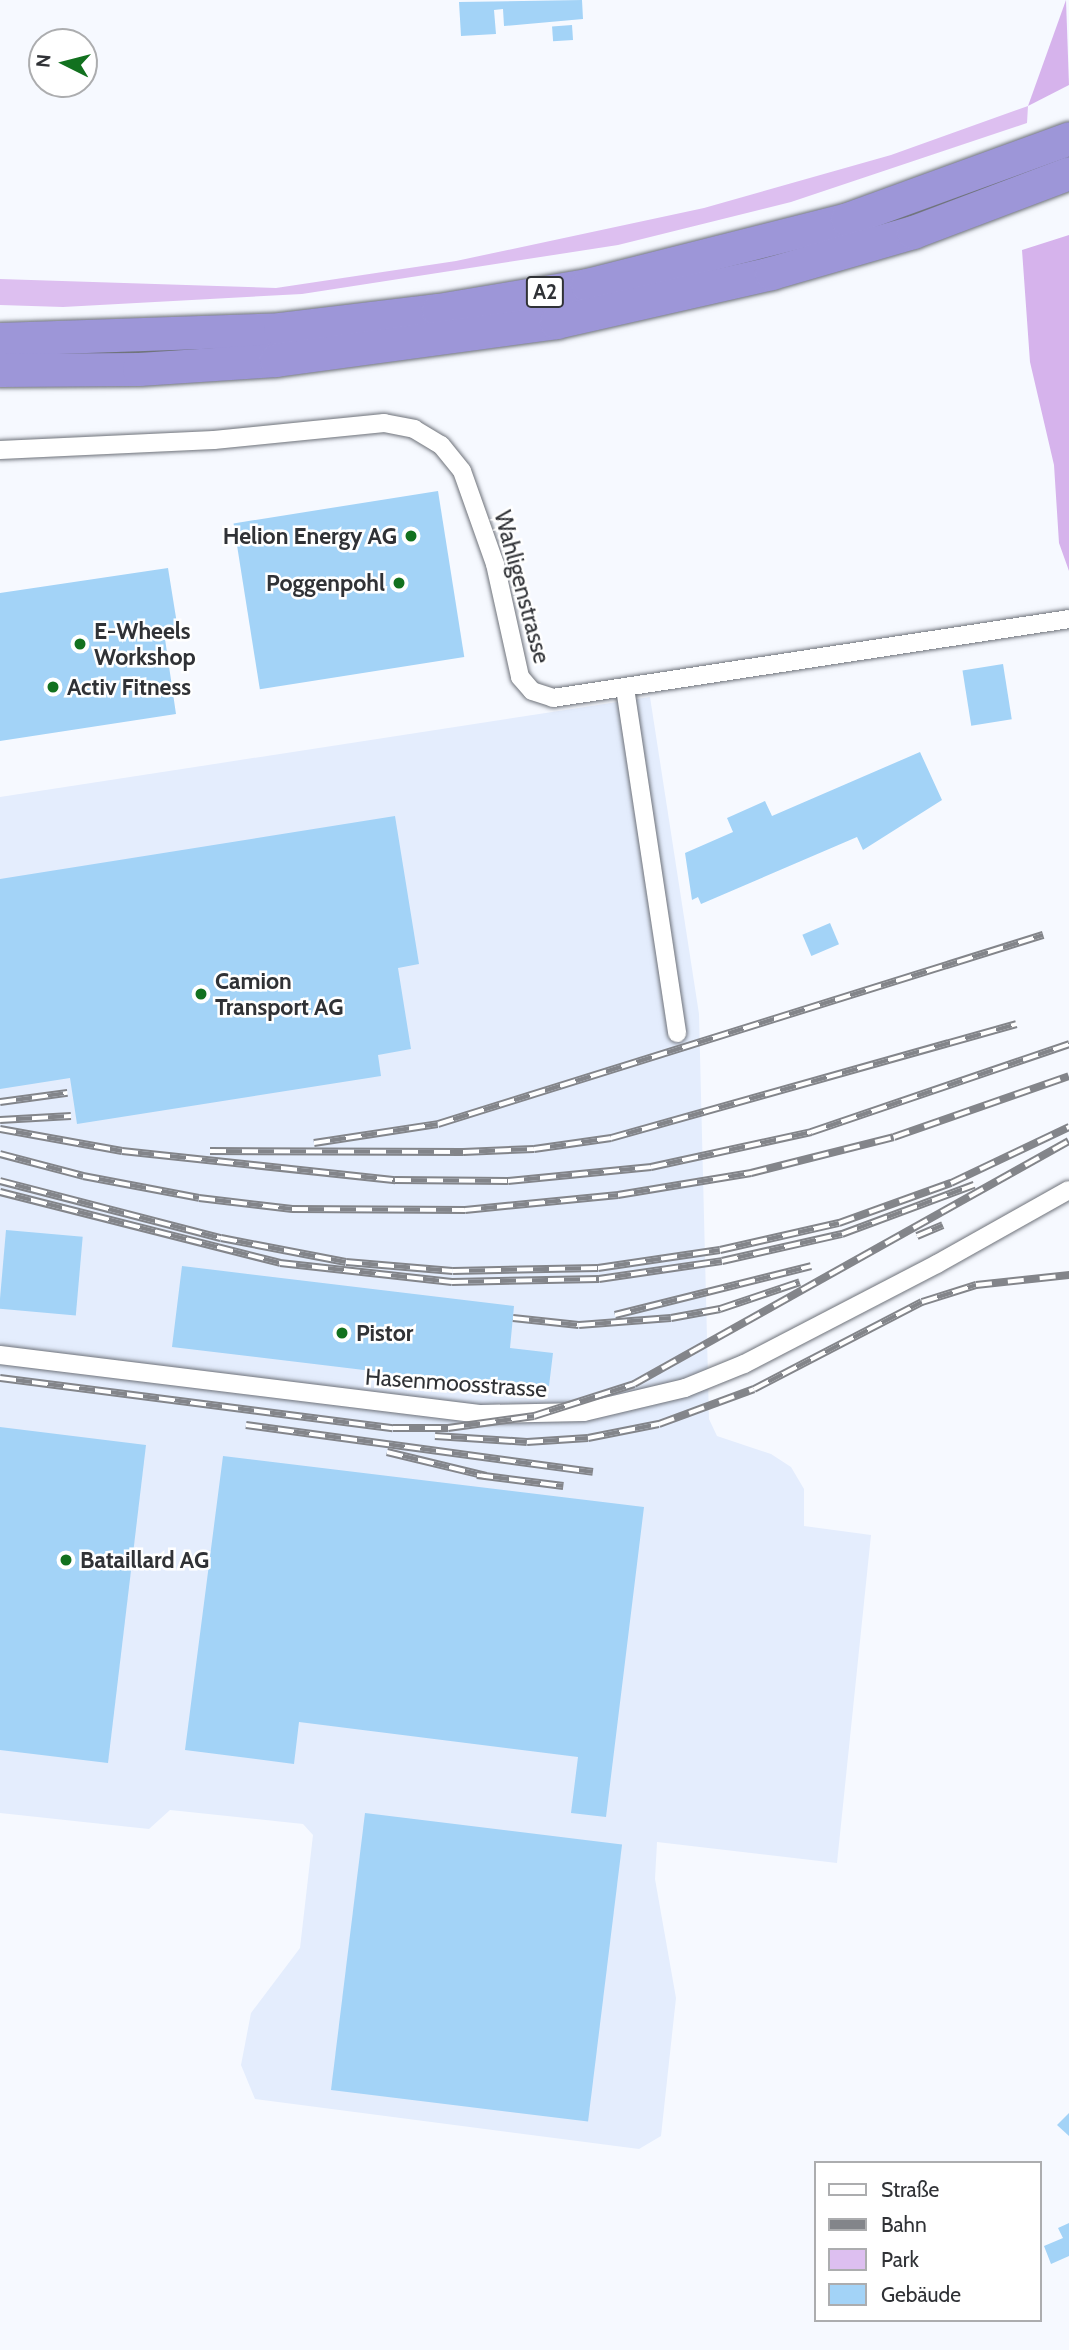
<!DOCTYPE html>
<html>
<head>
<meta charset="utf-8">
<style>
	body { margin:0 }
	#map { position:relative; width:1069px; height:2350px; overflow:hidden; background:#f6f9ff; font-family:Cabin,sans-serif }
	div>[style] { position:absolute }
	.built>* { inset:0; background:#e4edfd }
	.green>* { inset:0; background:#ddbff0 }
	.forest>* { inset:0; background:#d6b3ec }
	.building>* { inset:0; background:#a3d3f7; transform-origin:0 0 }
	.roads { filter:drop-shadow(0 0 2px #6e727a) drop-shadow(0 0 2px #6e727a) }
	.minor>* { height:18px; margin:-9px; padding:0 9px; transform-origin:9px; border-radius:9px; background:#fff }
	.motorway>* { height:33px; margin:-16.5px; padding:0 16.5px; transform-origin:16.5px; border-radius:16.5px; background:#9d96d8 }
	.rail>* { height:8px; margin-top:-4px; transform-origin:0; background:repeating-linear-gradient(90deg,#fff 0 16px,#83858a 0 32px); box-sizing:border-box; border-block:2px solid #83858a }
	.dots>* { width:19px; height:19px; translate:-50% -50%; box-sizing:border-box; border:4px solid #fff; border-radius:50% }
	span { translate:-50% -50%; white-space:nowrap; text-align:center; line-height:1.15; -webkit-text-stroke:5px #fff; paint-order:stroke }
	.shield-label span { padding:2px 5px; background:#fff; border:2px solid; border-radius:5px; -webkit-text-stroke-width:0 }
	.shield-label { font-size:21px; color:#303236; font-weight:700 }
	.poi-label { font-size:23px; color:#303236; font-weight:700 }
	.right { translate:-100% -50%; text-align:right }
	.left { translate:0 -50%; text-align:left }
	.street-label { font-size:23px; color:#303236 }
	.legend { position:absolute; left:814px; top:2161px; width:228px; height:161px; box-sizing:border-box; background:#fff; border:2px solid #acadaf; margin:0; padding:9px 12px; list-style:none; font-size:21px; color:#303236 }
	.legend li { display:flex; align-items:center; gap:14px; height:35px }
	.legend b { width:35px; border:2px solid #acadaf }
	.north { position:absolute; left:28px; top:28px; width:70px; height:70px; box-sizing:border-box; background:#fff; border:2px solid #acadaf; border-radius:50%; rotate:276deg; font-size:19px; font-weight:700; line-height:28px; text-align:center; color:#303236 }
	.north::after { content:''; display:block; margin:auto; width:24px; height:32px; background:#12711f; clip-path:polygon(50% 0,100% 100%,50% 72%,0 100%) }
</style>
</head>
<body>
<div id="map">
	<div class="built">
		<div style="clip-path:polygon(650px 697px,699px 1014px,709px 1419px,717px 1436px,771px 1454px,791px 1467px,804px 1489px,804px 1526px,871px 1535px,837px 1863px,657px 1842px,655px 1879px,676px 1998px,661px 2136px,639px 2149px,255px 2099px,241px 2065px,251px 2013px,300px 1948px,313px 1835px,303px 1824px,170px 1810px,149px 1829px,0 1813px,0 797px)"></div>
	</div>
	<div class="green">
		<div style="clip-path:polygon(1028px 106px,1027px 123px,791px 202px,618px 245px,302px 294px,63px 307px,0 305px,0 279px,276px 288px,456px 261px,704px 208px,891px 155px)"></div>
	</div>
	<div class="forest">
		<div style="clip-path:polygon(1066px 0,1069px 85px,1028px 106px)"></div>
		<div style="clip-path:polygon(1069px 235px,1069px 571px,1059px 543px,1054px 465px,1030px 362px,1022px 250px)"></div>
	</div>
	<div class="building">
		<div style="clip-path:polygon(582px 0,583px 19px,504px 26px,503px 9px,494px 10px,496px 34px,461px 36px,459px 2px)"></div>
		<div style="left:572px;top:25px;width:15px;height:20px;rotate:86deg"></div>
		<div style="left:438px;top:491px;width:168px;height:207px;rotate:81deg"></div>
		<div style="clip-path:polygon(168px 568px,178px 630px,164px 632px,176px 714px,0 741px,0 593px)"></div>
		<div style="left:1003px;top:664px;width:56px;height:41px;rotate:81deg"></div>
		<div style="clip-path:polygon(920px 752px,942px 800px,863px 850px,857px 837px,701px 904px,698px 897px,692px 900px,685px 853px,733px 832px,727px 818px,765px 801px,772px 816px)"></div>
		<div style="clip-path:polygon(395px 816px,419px 964px,398px 968px,411px 1049px,378px 1055px,381px 1076px,77px 1124px,70px 1078px,0 1089px,0 879px)"></div>
		<div style="left:830px;top:923px;width:23px;height:30px;rotate:67deg"></div>
		<div style="left:6px;top:1230px;width:77px;height:79px;rotate:5deg"></div>
		<div style="clip-path:polygon(182px 1266px,514px 1306px,510px 1348px,553px 1353px,549px 1386px,505px 1381px,505px 1387px,172px 1347px)"></div>
		<div style="clip-path:polygon(0 1427px,146px 1445px,108px 1763px,0 1750px)"></div>
		<div style="clip-path:polygon(223px 1456px,644px 1507px,606px 1817px,571px 1813px,578px 1757px,299px 1722px,294px 1764px,185px 1750px)"></div>
		<div style="left:365px;top:1813px;width:259px;height:279px;rotate:7deg"></div>
		<div style="clip-path:polygon(1069px 2113px,1069px 2136px,1057px 2125px)"></div>
		<div style="clip-path:polygon(1069px 2223px,1069px 2256px,1051px 2264px,1044px 2246px,1063px 2238px,1058px 2228px)"></div>
	</div>
	<div class="roads">
		<div class="minor">
			<div style="left:0;top:450px;width:214px;rotate:-2.7deg"></div>
			<div style="left:214px;top:440px;width:171px;rotate:-5.7deg"></div>
			<div style="left:384px;top:423px;width:31px;rotate:11deg"></div>
			<div style="left:414px;top:429px;width:31px;rotate:31deg"></div>
			<div style="left:441px;top:445px;width:33px;rotate:51deg"></div>
			<div style="left:462px;top:471px;width:99px;rotate:70.5deg"></div>
			<div style="left:495px;top:564px;width:116px;rotate:77.5deg"></div>
			<div style="left:520px;top:677px;width:18px;rotate:49deg"></div>
			<div style="left:532px;top:691px;width:22px;rotate:18deg"></div>
			<div style="left:553px;top:698px;width:522px;rotate:-8.7deg"></div>
			<div style="left:625px;top:688px;width:349px;rotate:81.4deg"></div>
			<div style="left:0;top:1355px;width:485px;rotate:7deg"></div>
			<div style="left:481px;top:1414px;width:103px;rotate:-1.1deg"></div>
			<div style="left:584px;top:1412px;width:104px;rotate:-13.4deg"></div>
			<div style="left:685px;top:1388px;width:64px;rotate:-22.1deg"></div>
			<div style="left:744px;top:1364px;width:217px;rotate:-27.4deg"></div>
			<div style="left:937px;top:1264px;width:151px;rotate:-29.3deg"></div>
		</div>
		<div class="motorway">
			<div style="left:0;top:339px;width:280px;rotate:-2deg"></div>
			<div style="left:280px;top:329px;width:159px;rotate:-6.9deg"></div>
			<div style="left:438px;top:310px;width:151px;rotate:-9.5deg"></div>
			<div style="left:587px;top:285px;width:268px;rotate:-14.2deg"></div>
			<div style="left:847px;top:219px;width:236px;rotate:-20deg"></div>
			<div style="left:0;top:370px;width:139px;rotate:-0.4deg"></div>
			<div style="left:139px;top:369px;width:137px;rotate:-3.8deg"></div>
			<div style="left:276px;top:360px;width:283px;rotate:-7.7deg"></div>
			<div style="left:556px;top:322px;width:221px;rotate:-12.8deg"></div>
			<div style="left:771px;top:273px;width:148px;rotate:-16.1deg"></div>
			<div style="left:913px;top:232px;width:167px;rotate:-20.7deg"></div>
		</div>
	</div>
	<div class="rail">
		<div style="left:0;top:1102px;width:68px;rotate:-7.7deg"></div>
		<div style="left:0;top:1120px;width:71px;rotate:-3.2deg"></div>
		<div style="left:0;top:1129px;width:124px;rotate:10.2deg"></div>
		<div style="left:122px;top:1151px;width:275px;rotate:6.1deg"></div>
		<div style="left:395px;top:1180px;width:113px;rotate:0.5deg"></div>
		<div style="left:508px;top:1181px;width:144px;rotate:-5.6deg"></div>
		<div style="left:651px;top:1167px;width:164px;rotate:-12.3deg"></div>
		<div style="left:811px;top:1132px;width:273px;rotate:-18.8deg"></div>
		<div style="left:314px;top:1143px;width:125px;rotate:-8.7deg"></div>
		<div style="left:438px;top:1124px;width:634px;rotate:-17.35deg"></div>
		<div style="left:210px;top:1151px;width:253px;rotate:0.2deg"></div>
		<div style="left:463px;top:1152px;width:71px;rotate:-2.4deg"></div>
		<div style="left:534px;top:1149px;width:78px;rotate:-8.1deg"></div>
		<div style="left:611px;top:1138px;width:421px;rotate:-15.7deg"></div>
		<div style="left:0;top:1154px;width:86px;rotate:14.8deg"></div>
		<div style="left:83px;top:1176px;width:118px;rotate:10.7deg"></div>
		<div style="left:199px;top:1198px;width:94px;rotate:6.7deg"></div>
		<div style="left:292px;top:1209px;width:173px;rotate:0.3deg"></div>
		<div style="left:465px;top:1210px;width:154px;rotate:-5.6deg"></div>
		<div style="left:618px;top:1195px;width:135px;rotate:-9.4deg"></div>
		<div style="left:751px;top:1173px;width:147px;rotate:-14.1deg"></div>
		<div style="left:894px;top:1137px;width:185px;rotate:-19.2deg"></div>
		<div style="left:0;top:1181px;width:228px;rotate:14.5deg"></div>
		<div style="left:221px;top:1238px;width:127px;rotate:10.9deg"></div>
		<div style="left:346px;top:1262px;width:107px;rotate:4.8deg"></div>
		<div style="left:453px;top:1271px;width:145px;rotate:-1.2deg"></div>
		<div style="left:598px;top:1268px;width:123px;rotate:-8.4deg"></div>
		<div style="left:720px;top:1250px;width:122px;rotate:-12.8deg"></div>
		<div style="left:839px;top:1223px;width:119px;rotate:-19.7deg"></div>
		<div style="left:951px;top:1183px;width:131px;rotate:-25.4deg"></div>
		<div style="left:0;top:1192px;width:289px;rotate:14.2deg"></div>
		<div style="left:280px;top:1263px;width:173px;rotate:6.3deg"></div>
		<div style="left:452px;top:1282px;width:147px;rotate:-1.2deg"></div>
		<div style="left:599px;top:1279px;width:124px;rotate:-8.3deg"></div>
		<div style="left:722px;top:1261px;width:123px;rotate:-12.7deg"></div>
		<div style="left:842px;top:1234px;width:141px;rotate:-20.4deg"></div>
		<div style="left:917px;top:1236px;width:28px;rotate:-23deg"></div>
		<div style="left:615px;top:1315px;width:202px;rotate:-14deg"></div>
		<div style="left:513px;top:1318px;width:66px;rotate:6.1deg"></div>
		<div style="left:579px;top:1325px;width:92px;rotate:-4.4deg"></div>
		<div style="left:671px;top:1318px;width:50px;rotate:-10.4deg"></div>
		<div style="left:720px;top:1309px;width:84px;rotate:-18.6deg"></div>
		<div style="left:0;top:1378px;width:396px;rotate:7.3deg"></div>
		<div style="left:393px;top:1428px;width:55px"></div>
		<div style="left:448px;top:1428px;width:87px;rotate:-7.9deg"></div>
		<div style="left:534px;top:1416px;width:105px;rotate:-17.7deg"></div>
		<div style="left:634px;top:1384px;width:498px;rotate:-29.2deg"></div>
		<div style="left:246px;top:1425px;width:350px;rotate:7.7deg"></div>
		<div style="left:435px;top:1436px;width:92px;rotate:3.7deg"></div>
		<div style="left:527px;top:1442px;width:61px;rotate:-3.8deg"></div>
		<div style="left:588px;top:1438px;width:72px;rotate:-11.2deg"></div>
		<div style="left:659px;top:1424px;width:101px;rotate:-20.2deg"></div>
		<div style="left:754px;top:1389px;width:189px;rotate:-27.4deg"></div>
		<div style="left:922px;top:1302px;width:57px;rotate:-17.5deg"></div>
		<div style="left:976px;top:1285px;width:94px;rotate:-6.1deg"></div>
		<div style="left:387px;top:1452px;width:102px;rotate:13.6deg"></div>
		<div style="left:477px;top:1475px;width:87px;rotate:7.3deg"></div>
	</div>
	<div class="dots">
		<div style="left:411px;top:536px;background:#12711f"></div>
		<div style="left:399px;top:583px;background:#12711f"></div>
		<div style="left:80px;top:644px;background:#12711f"></div>
		<div style="left:53px;top:687px;background:#12711f"></div>
		<div style="left:201px;top:994px;background:#12711f"></div>
		<div style="left:342px;top:1333px;background:#12711f"></div>
		<div style="left:66px;top:1560px;background:#12711f"></div>
	</div>
	<div class="shield-label">
		<span style="left:545px;top:292px">A2</span>
	</div>
	<div class="poi-label">
		<span class="right" style="left:397px;top:536px">Helion Energy AG</span>
		<span class="right" style="left:385px;top:583px">Poggenpohl</span>
		<span class="left" style="left:94px;top:644px">E-Wheels<br>Workshop</span>
		<span class="left" style="left:67px;top:687px">Activ Fitness</span>
		<span class="left" style="left:215px;top:994px">Camion<br>Transport AG</span>
		<span class="left" style="left:356px;top:1333px">Pistor</span>
		<span class="left" style="left:80px;top:1560px">Bataillard AG</span>
	</div>
	<div class="street-label">
		<span style="left:522px;top:587px;rotate:75deg">Wahligenstrasse</span>
		<span style="left:456px;top:1383px;rotate:4deg">Hasenmoosstrasse</span>
	</div>
	<ul class="legend">
	<li><b style="height:9px;background:#fff"></b>Straße</li>
	<li><b style="height:9px;background:#83858a"></b>Bahn</li>
	<li><b style="height:19px;background:#ddbff0"></b>Park</li>
	<li><b style="height:19px;background:#a3d3f7"></b>Gebäude</li>
	</ul>
	<div class="north">N</div>
</div>
</body>
</html>
